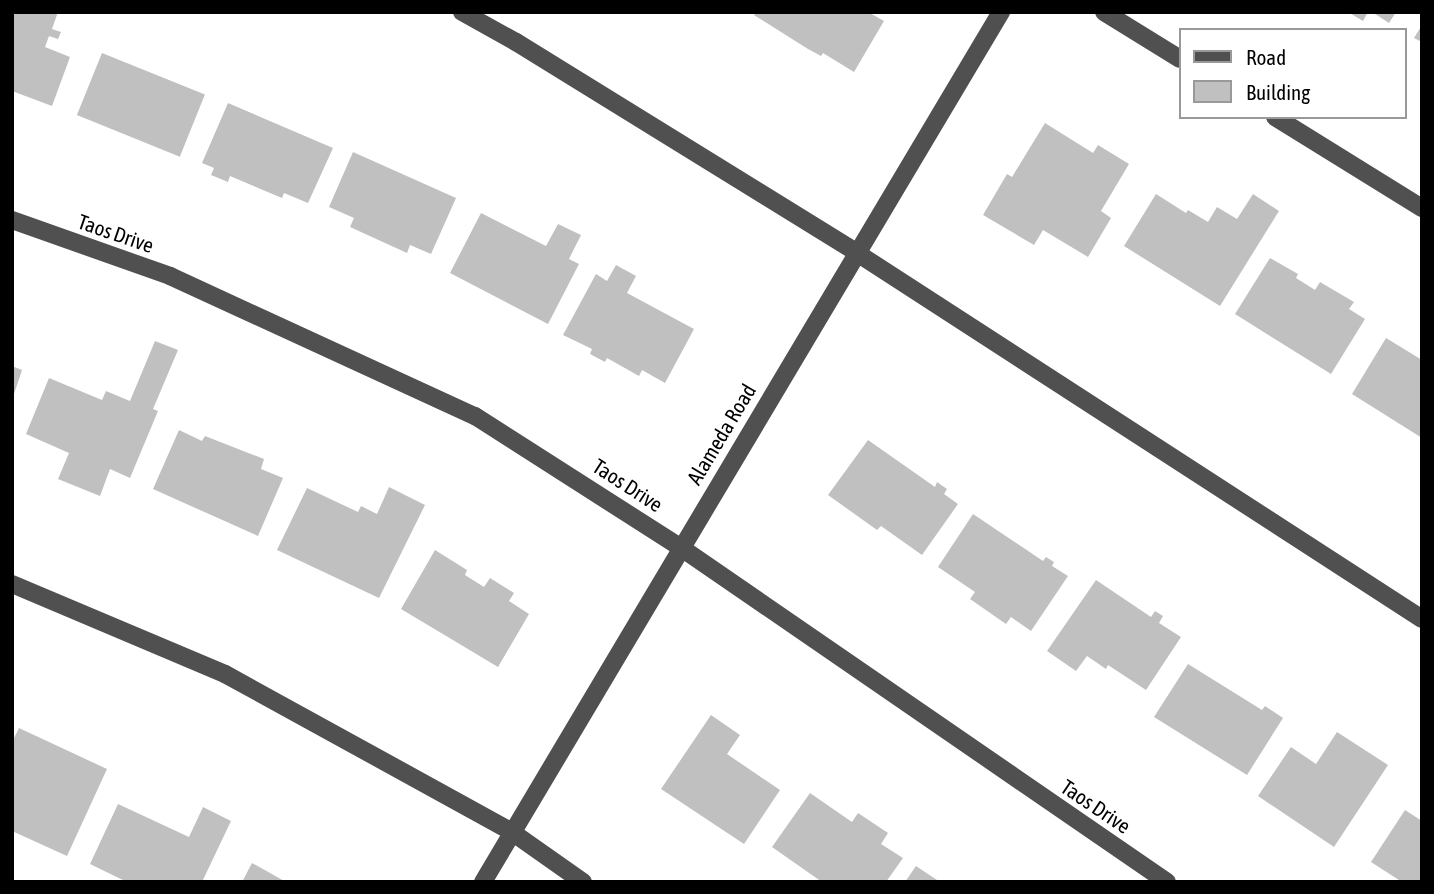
<!DOCTYPE html>
<html>
<head>
<meta charset="utf-8">
<style>
	body { margin:0 }
	#map { position:relative; width:1434px; height:894px; overflow:hidden; background:#fff; font-family:"Asap Condensed",sans-serif }
	div>[style] { position:absolute }
	.building>* { inset:0; background:#c0c0c0; transform-origin:0 0 }
	.minor>* { height:18px; margin:-9px; padding:0 9px; transform-origin:9px; border-radius:9px; background:#505050 }
	span { translate:-50% -50%; white-space:nowrap; text-align:center; line-height:1.15; -webkit-text-stroke:6px #fff; paint-order:stroke }
	.street-label { font-size:21px; color:#000 }
	.frame { position:absolute; inset:0; border:14px solid #000; pointer-events:none }
	.legend { position:absolute; left:1179px; top:28px; width:228px; height:91px; box-sizing:border-box; background:#fff; border:2px solid #999; margin:0; padding:9px 12px; list-style:none; font-size:21px; color:#000 }
	.legend li { display:flex; align-items:center; gap:14px; height:35px }
	.legend b { width:35px; border:2px solid #999 }
</style>
</head>
<body>
<div id="map">
	<div class="building">
		<div style="clip-path:polygon(12px 12px,58px 12px,52px 29px,61px 32px,58px 39px,49px 36px,45px 47px,70px 57px,52px 106px,12px 91px)"></div>
		<div style="clip-path:polygon(756px 12px,868px 12px,884px 21px,854px 72px,823px 53px,821px 56px,808px 49px,754px 15px)"></div>
		<div style="clip-path:polygon(1348px 12px,1368px 12px,1363px 21px)"></div>
		<div style="clip-path:polygon(1372px 12px,1396px 12px,1389px 23px)"></div>
		<div style="clip-path:polygon(1422px 25px,1422px 42px,1414px 38px)"></div>
		<div style="left:102px;top:53px;width:111px;height:67px;rotate:22deg"></div>
		<div style="clip-path:polygon(228px 103px,333px 148px,308px 203px,284px 193px,282px 198px,230px 176px,228px 182px,211px 175px,214px 168px,202px 163px)"></div>
		<div style="clip-path:polygon(1045px 123px,1093px 153px,1098px 145px,1129px 164px,1101px 211px,1111px 218px,1088px 257px,1043px 230px,1034px 245px,983px 215px,1007px 174px,1012px 177px)"></div>
		<div style="clip-path:polygon(353px 152px,456px 198px,431px 254px,410px 245px,407px 253px,350px 227px,354px 218px,329px 207px)"></div>
		<div style="clip-path:polygon(1156px 194px,1186px 213px,1188px 210px,1208px 222px,1217px 207px,1237px 219px,1253px 194px,1279px 211px,1220px 306px,1124px 246px)"></div>
		<div style="clip-path:polygon(481px 213px,546px 246px,558px 224px,581px 235px,569px 259px,579px 264px,548px 324px,450px 273px)"></div>
		<div style="clip-path:polygon(1270px 258px,1298px 274px,1296px 278px,1315px 290px,1320px 282px,1354px 302px,1349px 309px,1365px 319px,1331px 374px,1235px 314px)"></div>
		<div style="clip-path:polygon(616px 265px,636px 276px,627px 293px,694px 329px,665px 383px,642px 370px,639px 376px,607px 358px,605px 362px,590px 354px,592px 349px,563px 335px,596px 274px,607px 281px)"></div>
		<div style="clip-path:polygon(1386px 338px,1422px 360px,1422px 438px,1352px 394px)"></div>
		<div style="clip-path:polygon(155px 341px,178px 350px,153px 409px,158px 411px,130px 478px,110px 469px,100px 496px,58px 479px,69px 453px,26px 434px,49px 378px,102px 400px,106px 391px,130px 401px)"></div>
		<div style="clip-path:polygon(12px 366px,22px 370px,13px 397px,12px 397px)"></div>
		<div style="clip-path:polygon(179px 430px,202px 441px,205px 436px,264px 459px,261px 469px,283px 478px,258px 536px,153px 489px)"></div>
		<div style="clip-path:polygon(868px 440px,935px 487px,937px 482px,947px 489px,944px 494px,958px 504px,922px 555px,881px 526px,877px 530px,828px 495px)"></div>
		<div style="clip-path:polygon(389px 487px,425px 505px,379px 598px,277px 550px,307px 488px,358px 512px,361px 506px,377px 514px)"></div>
		<div style="clip-path:polygon(973px 514px,1043px 561px,1046px 557px,1054px 562px,1052px 566px,1068px 576px,1031px 631px,1011px 617px,1006px 624px,970px 599px,975px 592px,938px 567px)"></div>
		<div style="clip-path:polygon(435px 550px,467px 570px,465px 575px,484px 587px,490px 578px,514px 593px,509px 601px,529px 614px,498px 667px,401px 609px)"></div>
		<div style="clip-path:polygon(1096px 580px,1151px 617px,1155px 611px,1163px 616px,1159px 623px,1181px 637px,1146px 690px,1108px 665px,1106px 669px,1087px 656px,1076px 671px,1047px 651px)"></div>
		<div style="clip-path:polygon(1188px 664px,1262px 710px,1265px 706px,1283px 718px,1247px 775px,1154px 717px)"></div>
		<div style="clip-path:polygon(711px 715px,740px 735px,727px 754px,780px 790px,744px 844px,661px 789px)"></div>
		<div style="clip-path:polygon(19px 728px,107px 769px,67px 856px,12px 831px,12px 742px)"></div>
		<div style="clip-path:polygon(1337px 732px,1388px 765px,1334px 847px,1258px 796px,1291px 747px,1316px 764px)"></div>
		<div style="clip-path:polygon(810px 793px,852px 822px,858px 813px,888px 833px,881px 844px,903px 858px,886px 882px,822px 882px,772px 847px)"></div>
		<div style="clip-path:polygon(118px 804px,189px 837px,203px 807px,231px 821px,202px 882px,127px 882px,90px 864px)"></div>
		<div style="clip-path:polygon(1405px 810px,1422px 821px,1422px 882px,1402px 882px,1371px 862px)"></div>
		<div style="clip-path:polygon(252px 863px,286px 882px,242px 882px)"></div>
		<div style="clip-path:polygon(916px 866px,940px 882px,905px 882px)"></div>
	</div>
	<div class="minor">
		<div style="left:462px;top:12px;width:62px;rotate:29.1deg"></div>
		<div style="left:516px;top:42px;width:401px;rotate:31.7deg"></div>
		<div style="left:857px;top:253px;width:673px;rotate:32.93deg"></div>
		<div style="left:1104px;top:12px;width:89px;rotate:31.7deg"></div>
		<div style="left:1275px;top:117px;width:173px;rotate:31.8deg"></div>
		<div style="left:12px;top:220px;width:168px;rotate:19.5deg"></div>
		<div style="left:170px;top:276px;width:336px;rotate:24.7deg"></div>
		<div style="left:475px;top:416px;width:243px;rotate:32.6deg"></div>
		<div style="left:680px;top:547px;width:591px;rotate:34.52deg"></div>
		<div style="left:12px;top:584px;width:231px;rotate:22.9deg"></div>
		<div style="left:225px;top:674px;width:328px;rotate:28.8deg"></div>
		<div style="left:512px;top:832px;width:87px;rotate:35.2deg"></div>
		<div style="left:483px;top:882px;width:1013px;rotate:-59.23deg"></div>
	</div>
	<div class="street-label">
		<span style="left:116px;top:233px;rotate:19deg">Taos Drive</span>
		<span style="left:721px;top:434px;rotate:-59deg">Alameda Road</span>
		<span style="left:628px;top:485px;rotate:33deg">Taos Drive</span>
		<span style="left:1096px;top:806px;rotate:34deg">Taos Drive</span>
	</div>
	<div class="frame"></div>
	<ul class="legend">
	<li><b style="height:9px;background:#505050"></b>Road</li>
	<li><b style="height:19px;background:#c0c0c0"></b>Building</li>
	</ul>
</div>
</body>
</html>
